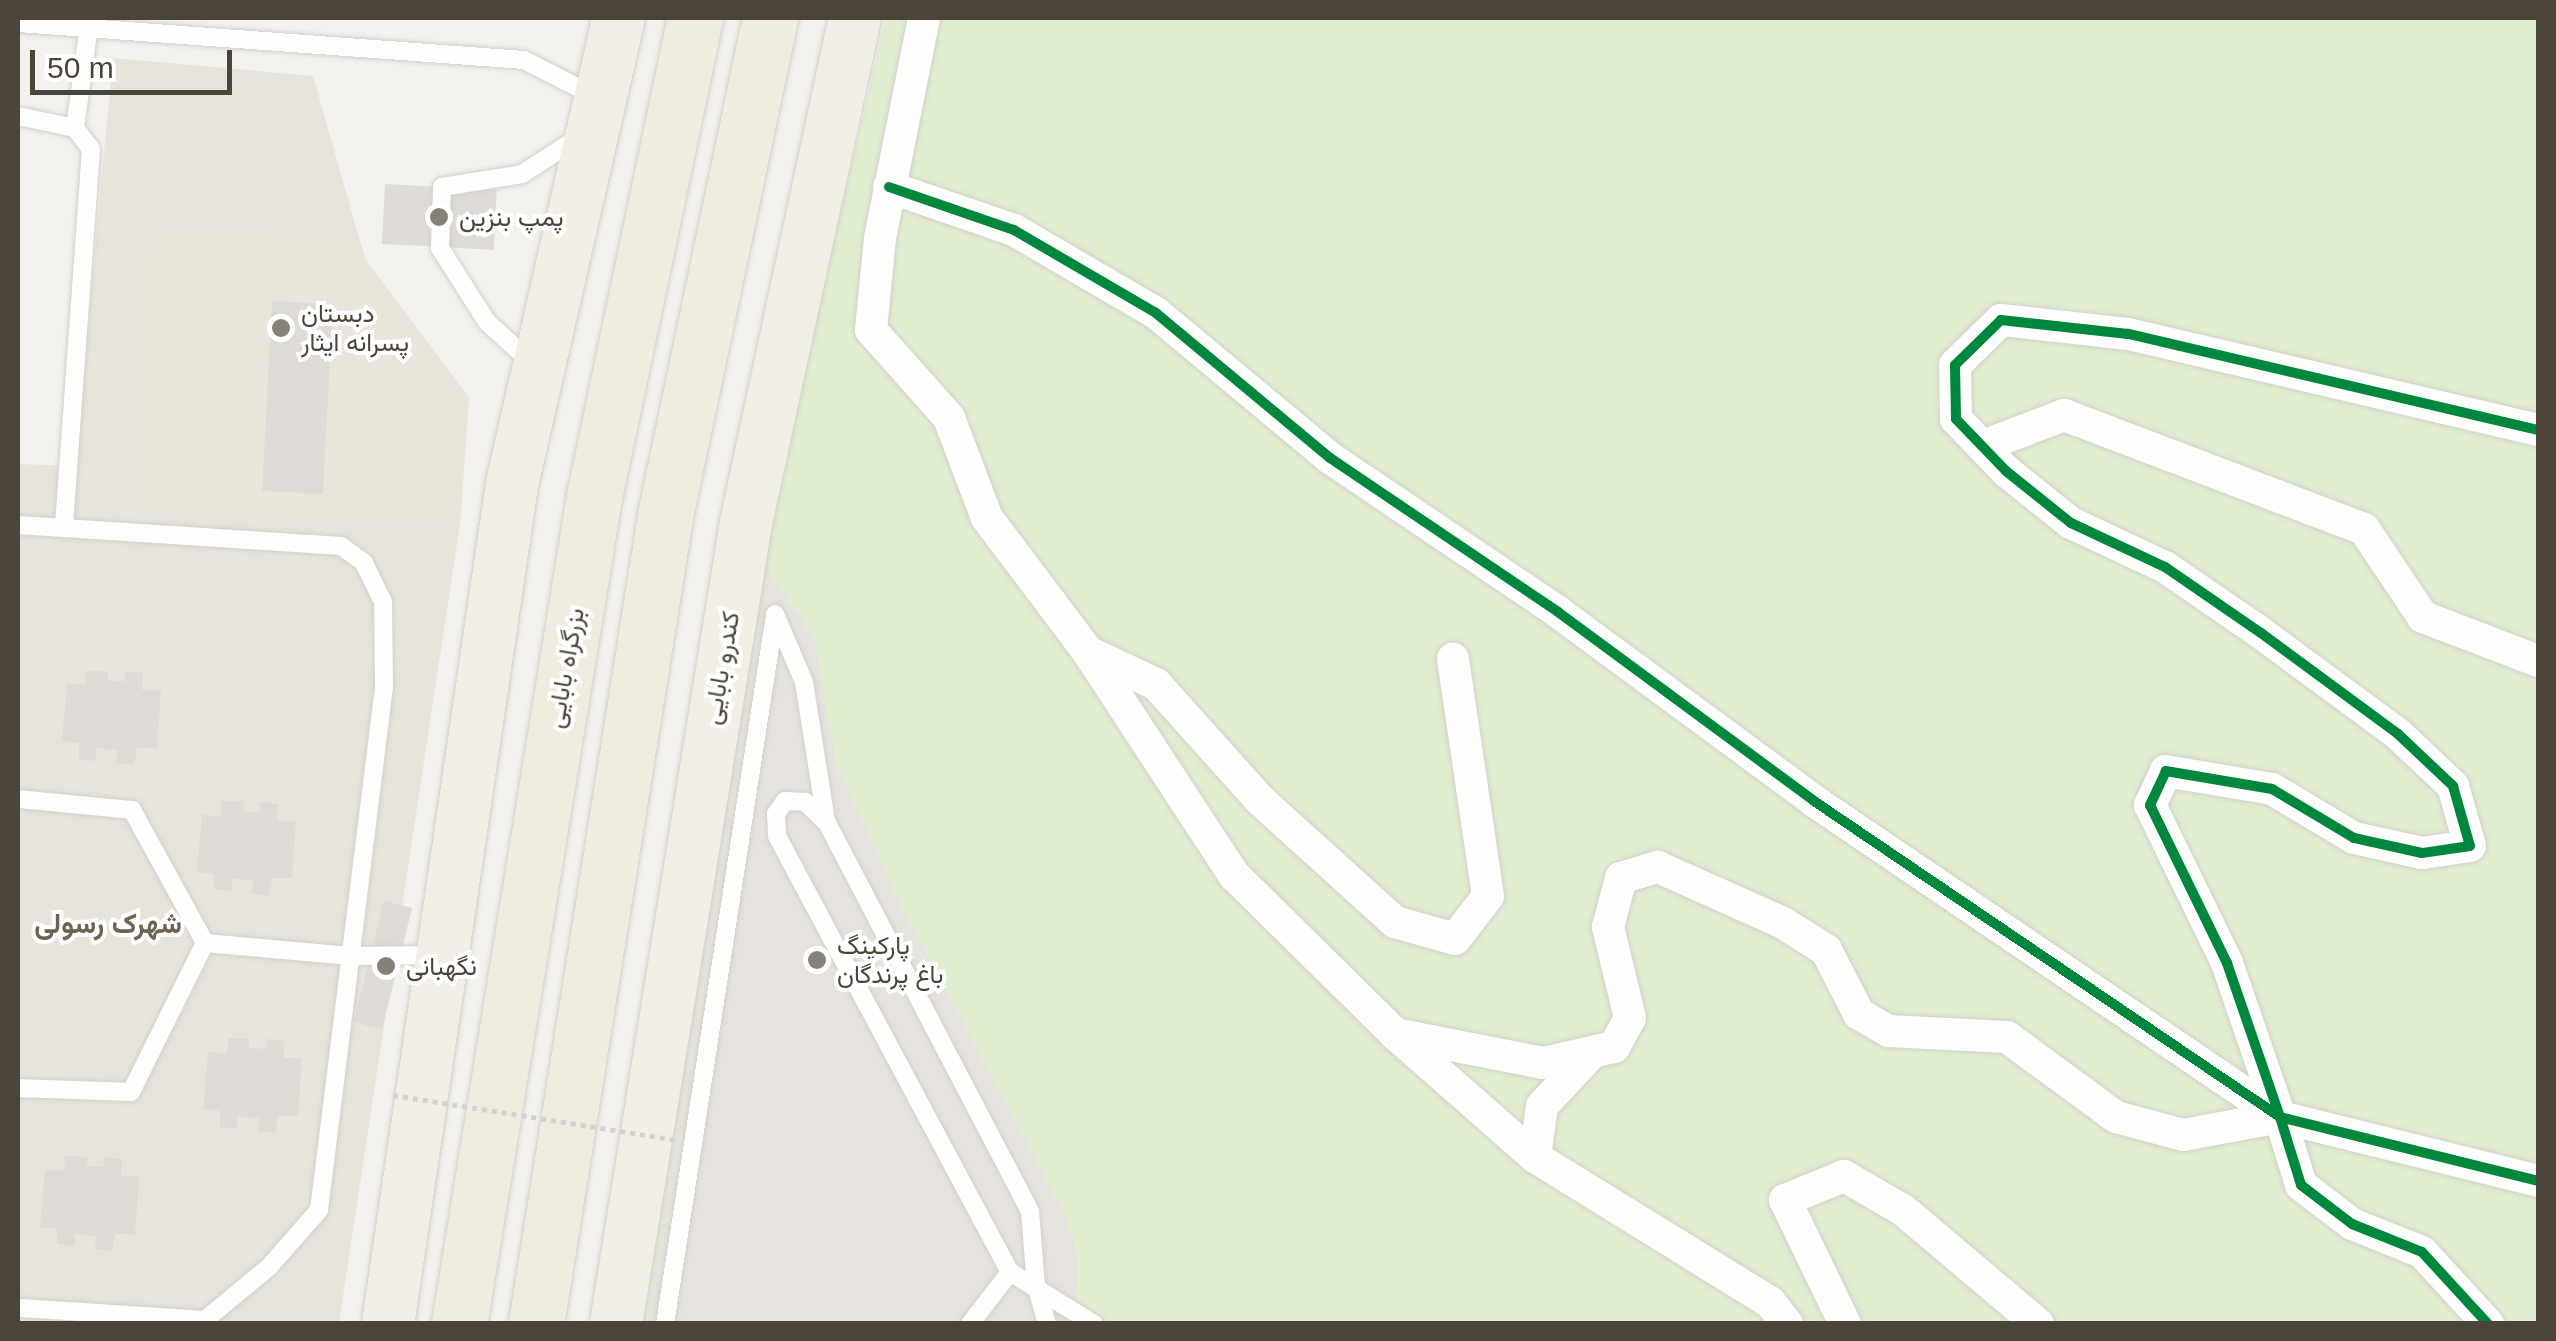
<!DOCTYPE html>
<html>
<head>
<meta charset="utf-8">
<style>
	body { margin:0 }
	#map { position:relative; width:2556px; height:1341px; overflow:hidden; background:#f4f2ee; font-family:Helvetica,Vazirmatn,sans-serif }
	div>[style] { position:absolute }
	.residential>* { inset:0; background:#e7e4dc }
	.education>* { inset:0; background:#eae5da }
	.green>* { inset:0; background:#e1eecf }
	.parking>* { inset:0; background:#e6e3df }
	.building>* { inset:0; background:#dedbd6; transform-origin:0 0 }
	.roads { filter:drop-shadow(0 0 2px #d2d0cb) drop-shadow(0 0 2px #d2d0cb) }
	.service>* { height:18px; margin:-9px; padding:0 9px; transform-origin:9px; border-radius:9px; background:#fdfdfc }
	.minor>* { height:32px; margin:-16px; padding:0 16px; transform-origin:16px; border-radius:16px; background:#fdfdfc }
	.primary>* { height:52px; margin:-26px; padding:0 26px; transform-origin:26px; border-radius:26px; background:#f2efe6 }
	.trunk>* { height:55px; margin:-27.5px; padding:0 27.5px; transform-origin:27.5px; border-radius:27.5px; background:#f0ece0 }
	.path-bridge>* { height:5px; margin-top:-2.5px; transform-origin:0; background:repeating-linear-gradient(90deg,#d3d2cc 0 5px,transparent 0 10px) }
	.cycleway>* { height:10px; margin:-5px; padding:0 5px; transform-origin:5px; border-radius:5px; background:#00873e }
	.dots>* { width:28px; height:28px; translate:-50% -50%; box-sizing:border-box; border:5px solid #fff; border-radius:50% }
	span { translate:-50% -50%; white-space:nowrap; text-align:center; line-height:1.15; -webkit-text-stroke:8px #fff; paint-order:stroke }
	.poi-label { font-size:25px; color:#4b4439 }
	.left { translate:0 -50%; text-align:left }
	.street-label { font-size:25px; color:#4b4439 }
	.neighbourhood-label { font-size:28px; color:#6e6250; font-weight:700 }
	.frame { position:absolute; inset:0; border:20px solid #4b4439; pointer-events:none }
	.scale { position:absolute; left:30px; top:50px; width:202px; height:45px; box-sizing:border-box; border:5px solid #4b4439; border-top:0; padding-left:12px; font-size:30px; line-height:35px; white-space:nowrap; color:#4b4439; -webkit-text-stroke:8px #fff; paint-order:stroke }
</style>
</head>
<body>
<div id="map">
	<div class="residential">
		<div style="clip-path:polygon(113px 58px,313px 76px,365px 259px,469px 398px,460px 524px,339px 1323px,18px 1323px,18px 464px,75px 466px)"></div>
	</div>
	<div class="education">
		<div style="clip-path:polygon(152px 226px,361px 243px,365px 259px,469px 398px,460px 524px,134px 511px)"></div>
	</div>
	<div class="green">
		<div style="clip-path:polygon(886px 18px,2538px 18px,2538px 1323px,637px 1324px,766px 529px)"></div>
	</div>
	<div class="parking">
		<div style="clip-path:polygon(761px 559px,815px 641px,836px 764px,902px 908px,1066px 1217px,1079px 1261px,1074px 1323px,647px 1324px)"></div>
	</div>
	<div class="building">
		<div style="left:385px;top:184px;width:112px;height:60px;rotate:3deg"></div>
		<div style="left:272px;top:301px;width:61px;height:190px;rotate:3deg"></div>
		<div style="clip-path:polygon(86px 671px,108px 671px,108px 681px,125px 681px,124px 671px,143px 673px,142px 690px,161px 691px,157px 748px,137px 748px,134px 765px,117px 763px,117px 750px,96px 748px,96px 761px,79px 759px,79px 743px,62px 741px,67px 684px,85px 685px)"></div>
		<div style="clip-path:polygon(222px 801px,244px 801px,243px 811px,261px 812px,259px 802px,279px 804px,277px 821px,296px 821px,292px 878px,272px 878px,269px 896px,252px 894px,253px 880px,232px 879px,231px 891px,214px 889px,214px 874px,197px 872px,202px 815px,221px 816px)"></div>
		<div style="left:384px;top:901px;width:29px;height:125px;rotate:14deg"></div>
		<div style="clip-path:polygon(228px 1038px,249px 1039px,249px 1048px,267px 1049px,265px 1039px,285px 1041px,283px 1058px,302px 1058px,298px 1116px,278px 1116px,275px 1133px,258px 1131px,259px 1118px,237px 1116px,237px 1129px,220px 1127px,220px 1111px,203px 1109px,208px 1052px,227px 1053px)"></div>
		<div style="clip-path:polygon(65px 1156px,87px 1157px,87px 1166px,104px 1167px,103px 1157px,122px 1159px,121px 1176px,139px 1176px,135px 1234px,115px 1234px,112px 1251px,95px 1249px,96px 1236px,75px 1234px,74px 1246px,57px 1244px,57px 1229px,40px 1227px,45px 1170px,64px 1171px)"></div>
	</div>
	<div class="roads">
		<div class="service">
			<div style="left:18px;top:23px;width:507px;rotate:4.18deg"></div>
			<div style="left:524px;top:60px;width:82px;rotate:26.9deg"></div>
			<div style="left:18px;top:116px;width:58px;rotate:11.9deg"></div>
			<div style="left:75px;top:128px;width:26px;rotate:53deg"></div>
			<div style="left:91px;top:149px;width:379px;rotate:94.1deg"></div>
			<div style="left:75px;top:128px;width:111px;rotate:-82.2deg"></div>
			<div style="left:531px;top:362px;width:59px;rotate:-137.7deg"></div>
			<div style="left:487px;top:322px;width:88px;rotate:-122.4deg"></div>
			<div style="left:440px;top:248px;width:61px;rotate:-88.1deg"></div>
			<div style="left:442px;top:187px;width:81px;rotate:-9.2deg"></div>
			<div style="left:522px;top:174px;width:70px;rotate:-32.8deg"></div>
			<div style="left:18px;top:525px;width:324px;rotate:3.7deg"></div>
			<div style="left:341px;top:546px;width:29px;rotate:36deg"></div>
			<div style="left:364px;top:563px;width:43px;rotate:64deg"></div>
			<div style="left:383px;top:602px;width:85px;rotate:89.3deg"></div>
			<div style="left:384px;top:687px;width:527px;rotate:97.08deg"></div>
			<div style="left:319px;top:1210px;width:76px;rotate:131.3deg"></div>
			<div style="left:269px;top:1267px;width:83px;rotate:140.4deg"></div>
			<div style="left:205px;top:1320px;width:187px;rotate:-176.3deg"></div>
			<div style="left:775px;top:614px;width:74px;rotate:66.9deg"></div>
			<div style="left:804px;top:682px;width:141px;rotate:81deg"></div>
			<div style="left:826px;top:821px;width:441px;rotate:62.4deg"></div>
			<div style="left:1030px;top:1212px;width:73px;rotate:85.3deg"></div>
			<div style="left:1036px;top:1285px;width:41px;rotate:74.2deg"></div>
			<div style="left:18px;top:799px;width:115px;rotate:5.5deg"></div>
			<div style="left:132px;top:810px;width:152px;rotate:61.2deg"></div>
			<div style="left:825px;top:821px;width:28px;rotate:-136deg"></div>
			<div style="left:805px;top:802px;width:20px;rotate:-177deg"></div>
			<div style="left:785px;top:801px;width:16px;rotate:125deg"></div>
			<div style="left:776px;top:814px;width:22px;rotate:87deg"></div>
			<div style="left:777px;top:836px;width:494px;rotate:61.9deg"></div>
			<div style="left:1010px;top:1272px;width:99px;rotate:31.8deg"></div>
			<div style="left:205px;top:943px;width:146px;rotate:5.1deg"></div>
			<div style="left:350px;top:956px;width:89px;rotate:-0.6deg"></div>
			<div style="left:18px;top:1088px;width:113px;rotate:2deg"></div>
			<div style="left:131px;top:1092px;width:166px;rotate:-63.6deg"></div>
			<div style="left:665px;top:1324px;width:717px;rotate:-81.18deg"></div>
			<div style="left:970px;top:1324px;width:66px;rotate:-52.4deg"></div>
		</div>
		<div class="minor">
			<div style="left:924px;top:18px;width:224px;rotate:101.3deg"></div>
			<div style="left:880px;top:238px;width:92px;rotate:95.6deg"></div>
			<div style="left:871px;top:330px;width:118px;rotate:48.4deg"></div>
			<div style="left:949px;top:418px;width:107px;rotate:69.2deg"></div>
			<div style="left:987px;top:518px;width:168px;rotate:53deg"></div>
			<div style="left:1088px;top:652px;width:267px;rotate:56.8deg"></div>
			<div style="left:1234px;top:875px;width:226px;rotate:44.6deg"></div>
			<div style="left:1395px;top:1034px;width:186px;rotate:41.3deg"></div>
			<div style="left:1535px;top:1157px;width:276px;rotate:31.7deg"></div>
			<div style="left:1770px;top:1302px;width:28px;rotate:52deg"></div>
			<div style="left:889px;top:187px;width:132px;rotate:19deg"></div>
			<div style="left:1014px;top:230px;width:164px;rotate:30.3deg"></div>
			<div style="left:1156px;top:313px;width:226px;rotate:39.8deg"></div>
			<div style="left:1330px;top:458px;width:275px;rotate:34deg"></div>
			<div style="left:1558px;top:612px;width:318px;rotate:36.4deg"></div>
			<div style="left:1814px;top:801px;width:563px;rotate:34.14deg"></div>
			<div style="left:2280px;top:1117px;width:71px;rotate:72.8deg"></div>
			<div style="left:2301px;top:1185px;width:64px;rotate:37.4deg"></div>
			<div style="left:2352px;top:1224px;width:75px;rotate:21.8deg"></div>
			<div style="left:2422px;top:1252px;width:98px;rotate:47.5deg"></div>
			<div style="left:2538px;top:430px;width:421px;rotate:-166.8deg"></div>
			<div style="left:2128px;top:334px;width:128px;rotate:-173.7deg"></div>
			<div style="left:2001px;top:320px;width:64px;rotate:135.6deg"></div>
			<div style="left:1955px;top:365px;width:54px;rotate:88.9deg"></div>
			<div style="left:1956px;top:419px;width:72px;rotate:46.1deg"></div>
			<div style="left:2006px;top:471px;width:83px;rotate:38.7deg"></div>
			<div style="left:2071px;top:523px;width:104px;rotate:25.1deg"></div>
			<div style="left:2165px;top:567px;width:116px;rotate:34.5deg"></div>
			<div style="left:2261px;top:633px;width:170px;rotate:36.4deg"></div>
			<div style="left:2398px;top:734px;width:76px;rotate:43.4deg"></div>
			<div style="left:2453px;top:786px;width:62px;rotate:74.2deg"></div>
			<div style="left:2470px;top:846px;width:49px;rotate:171.7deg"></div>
			<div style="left:2422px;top:853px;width:70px;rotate:-167.6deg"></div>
			<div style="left:2354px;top:838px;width:96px;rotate:-149.1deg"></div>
			<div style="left:2272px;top:789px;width:108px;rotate:-170.4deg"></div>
			<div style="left:2166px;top:771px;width:38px;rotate:115deg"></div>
			<div style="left:2150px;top:805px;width:176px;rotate:64deg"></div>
			<div style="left:2227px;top:963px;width:163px;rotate:71deg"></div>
			<div style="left:2280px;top:1117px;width:266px;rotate:13.9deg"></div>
			<div style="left:1983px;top:446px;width:87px;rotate:-20.9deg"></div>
			<div style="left:2064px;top:415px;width:321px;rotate:20.8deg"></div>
			<div style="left:2364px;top:529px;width:106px;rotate:56.2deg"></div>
			<div style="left:2423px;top:617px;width:123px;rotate:20.9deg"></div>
			<div style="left:1088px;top:652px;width:75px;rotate:25.2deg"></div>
			<div style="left:1156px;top:684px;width:156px;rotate:48.1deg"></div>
			<div style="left:1260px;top:800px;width:182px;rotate:42.1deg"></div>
			<div style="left:1395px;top:922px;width:62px;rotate:15.8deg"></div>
			<div style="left:1455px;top:939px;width:54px;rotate:-52.5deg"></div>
			<div style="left:1488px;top:896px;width:240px;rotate:-98.4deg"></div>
			<div style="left:1395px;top:1034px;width:151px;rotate:11.1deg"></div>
			<div style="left:1543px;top:1063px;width:73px;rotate:-12.7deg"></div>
			<div style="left:1614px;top:1047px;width:33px;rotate:-61deg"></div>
			<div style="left:1630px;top:1018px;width:94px;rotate:-103.6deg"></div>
			<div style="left:1608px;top:927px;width:51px;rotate:-75.1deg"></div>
			<div style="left:1621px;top:878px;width:39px;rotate:-17deg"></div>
			<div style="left:1658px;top:867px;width:137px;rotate:24.1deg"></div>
			<div style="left:1783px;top:923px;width:51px;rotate:32.1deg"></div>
			<div style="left:1826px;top:950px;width:72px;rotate:62.7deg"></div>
			<div style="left:1859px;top:1014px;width:34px;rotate:30deg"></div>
			<div style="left:1889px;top:1031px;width:118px;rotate:2.9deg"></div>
			<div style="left:2007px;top:1037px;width:135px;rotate:36.3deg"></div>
			<div style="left:2116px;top:1117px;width:69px;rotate:15deg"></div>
			<div style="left:2183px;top:1135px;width:99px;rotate:-10.5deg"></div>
			<div style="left:1535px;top:1157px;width:51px;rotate:-82.2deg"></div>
			<div style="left:1542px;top:1106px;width:67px;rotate:-46.8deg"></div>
			<div style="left:1845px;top:1324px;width:138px;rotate:-115.8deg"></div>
			<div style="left:1785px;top:1200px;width:64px;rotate:-22.1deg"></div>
			<div style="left:1844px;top:1176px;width:68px;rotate:30deg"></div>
			<div style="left:1903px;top:1210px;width:177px;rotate:40.2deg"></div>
		</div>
		<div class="primary">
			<div style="left:388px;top:1324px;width:849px;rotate:-81.6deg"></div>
			<div style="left:512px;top:484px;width:478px;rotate:-77.1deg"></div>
			<div style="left:616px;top:1324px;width:811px;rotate:-80.78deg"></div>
			<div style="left:746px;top:523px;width:517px;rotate:-77.82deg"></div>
		</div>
		<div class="trunk">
			<div style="left:459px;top:1324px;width:838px;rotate:-80.73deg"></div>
			<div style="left:594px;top:497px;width:490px;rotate:-78.1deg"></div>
			<div style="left:536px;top:1324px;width:823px;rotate:-80.92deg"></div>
			<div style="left:666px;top:511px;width:504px;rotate:-78.09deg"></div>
		</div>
	</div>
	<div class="path-bridge">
		<div style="left:393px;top:1095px;width:287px;rotate:9deg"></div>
	</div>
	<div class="cycleway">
		<div style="left:889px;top:187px;width:132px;rotate:19deg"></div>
		<div style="left:1014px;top:230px;width:164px;rotate:30.3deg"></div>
		<div style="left:1156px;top:313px;width:226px;rotate:39.8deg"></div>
		<div style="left:1330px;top:458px;width:275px;rotate:34deg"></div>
		<div style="left:1558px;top:612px;width:318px;rotate:36.4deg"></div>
		<div style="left:1814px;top:801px;width:563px;rotate:34.14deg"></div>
		<div style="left:2280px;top:1117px;width:71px;rotate:72.8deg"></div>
		<div style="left:2301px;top:1185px;width:64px;rotate:37.4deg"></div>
		<div style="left:2352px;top:1224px;width:75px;rotate:21.8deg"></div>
		<div style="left:2422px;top:1252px;width:98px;rotate:47.5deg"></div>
		<div style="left:2538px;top:430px;width:421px;rotate:-166.8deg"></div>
		<div style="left:2128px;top:334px;width:128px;rotate:-173.7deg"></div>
		<div style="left:2001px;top:320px;width:64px;rotate:135.6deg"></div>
		<div style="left:1955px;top:365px;width:54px;rotate:88.9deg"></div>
		<div style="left:1956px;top:419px;width:72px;rotate:46.1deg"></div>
		<div style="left:2006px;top:471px;width:83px;rotate:38.7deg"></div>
		<div style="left:2071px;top:523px;width:104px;rotate:25.1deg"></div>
		<div style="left:2165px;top:567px;width:116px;rotate:34.5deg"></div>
		<div style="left:2261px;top:633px;width:170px;rotate:36.4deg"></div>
		<div style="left:2398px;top:734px;width:76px;rotate:43.4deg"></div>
		<div style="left:2453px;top:786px;width:62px;rotate:74.2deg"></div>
		<div style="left:2470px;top:846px;width:49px;rotate:171.7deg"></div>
		<div style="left:2422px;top:853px;width:70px;rotate:-167.6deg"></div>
		<div style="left:2354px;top:838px;width:96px;rotate:-149.1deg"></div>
		<div style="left:2272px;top:789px;width:108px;rotate:-170.4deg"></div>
		<div style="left:2166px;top:771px;width:38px;rotate:115deg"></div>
		<div style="left:2150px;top:805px;width:176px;rotate:64deg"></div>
		<div style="left:2227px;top:963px;width:163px;rotate:71deg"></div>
		<div style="left:2280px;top:1117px;width:266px;rotate:13.9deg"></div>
	</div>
	<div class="dots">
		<div style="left:439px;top:217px;background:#868178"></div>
		<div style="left:281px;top:328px;background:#868178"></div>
		<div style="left:817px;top:960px;background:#868178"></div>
		<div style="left:386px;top:966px;background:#868178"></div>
	</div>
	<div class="poi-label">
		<span class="left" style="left:459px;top:217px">پمپ بنزین</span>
		<span class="left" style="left:301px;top:328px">دبستان<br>پسرانه ایثار</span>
		<span class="left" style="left:837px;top:960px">پارکینگ<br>باغ پرندگان</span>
		<span class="left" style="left:406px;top:966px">نگهبانی</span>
	</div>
	<div class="street-label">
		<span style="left:565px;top:668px;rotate:-80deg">بزرگراه بابایی</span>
		<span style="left:721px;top:668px;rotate:-80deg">کندرو بابایی</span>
	</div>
	<div class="neighbourhood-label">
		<span style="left:108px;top:924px">شهرک رسولی</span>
	</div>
	<div class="frame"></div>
	<div class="scale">50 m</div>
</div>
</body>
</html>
